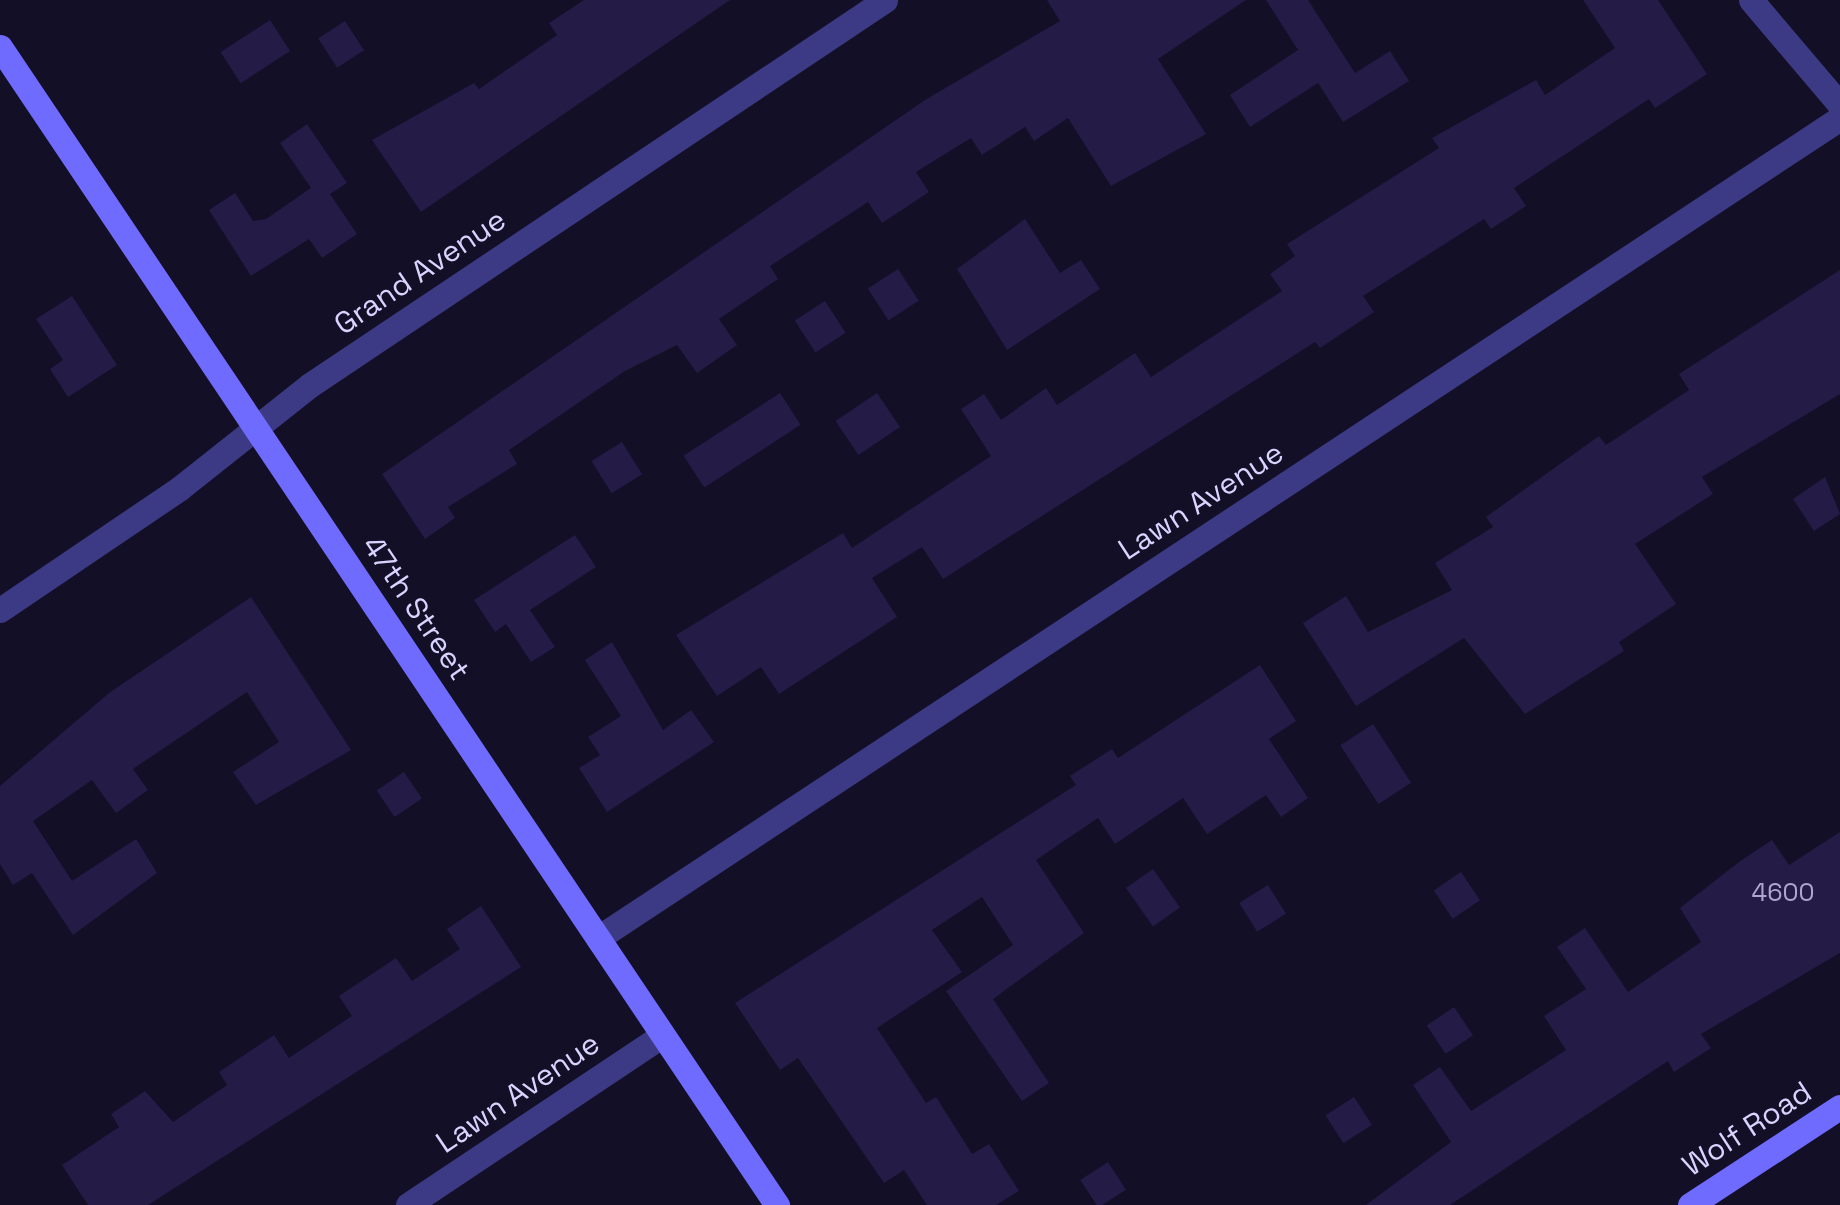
<!DOCTYPE html>
<html>
<head>
<meta charset="utf-8">
<style>
	body { margin:0 }
	#map { position:relative; width:1840px; height:1205px; overflow:hidden; background:#130f26; font-family:"Space Grotesk",sans-serif }
	div>[style] { position:absolute }
	.building>* { inset:0; background:#241b47; transform-origin:0 0 }
	.street>* { height:25px; margin:-12.5px; padding:0 12.5px; transform-origin:12.5px; border-radius:12.5px; background:#3d3a85 }
	.secondary>* { height:25px; margin:-12.5px; padding:0 12.5px; transform-origin:12.5px; border-radius:12.5px; background:#6f6bff }
	span { translate:-50% -50%; white-space:nowrap; text-align:center; line-height:1.15; -webkit-text-stroke:9px #130f26; paint-order:stroke }
	.number-label { font-size:25px; color:#aca6d1 }
	.number-label span { -webkit-text-stroke-width:0 }
	.street-label { font-size:30px; color:#d9d4ff }
</style>
</head>
<body>
<div id="map">
	<div class="building">
		<div style="clip-path:polygon(584px 0,730px 0,421px 212px,372px 140px,474px 83px,479px 89px,557px 35px,549px 23px)"></div>
		<div style="clip-path:polygon(1047px 0,1246px 0,1158px 59px,1206px 134px,1111px 186px,1068px 118px,1034px 141px,1025px 127px,982px 155px,971px 138px,916px 172px,929px 192px,882px 223px,868px 202px,770px 266px,778px 279px,719px 319px,737px 345px,697px 373px,677px 345px,625px 371px,509px 450px,517px 464px,448px 507px,455px 518px,425px 539px,382px 474px,925px 100px,1060px 21px)"></div>
		<div style="clip-path:polygon(1266px 0,1308px 0,1355px 73px,1390px 51px,1409px 81px,1343px 122px,1318px 83px,1250px 127px,1230px 95px,1298px 50px)"></div>
		<div style="clip-path:polygon(1583px 0,1658px 0,1707px 74px,1655px 108px,1649px 99px,1514px 188px,1526px 206px,1491px 229px,1484px 219px,1363px 296px,1374px 312px,1320px 348px,1315px 342px,943px 579px,922px 547px,872px 578px,897px 617px,779px 694px,761px 667px,717px 696px,676px 635px,843px 533px,852px 548px,991px 456px,961px 409px,984px 394px,1001px 420px,1046px 388px,1057px 405px,1135px 353px,1151px 377px,1282px 291px,1270px 274px,1295px 256px,1287px 244px,1439px 148px,1432px 138px,1536px 80px,1545px 95px,1615px 48px)"></div>
		<div style="left:270px;top:20px;width:37px;height:59px;rotate:57deg"></div>
		<div style="left:345px;top:21px;width:35px;height:32px;rotate:57deg"></div>
		<div style="clip-path:polygon(307px 124px,347px 183px,330px 194px,357px 234px,322px 258px,309px 239px,251px 276px,209px 210px,235px 193px,253px 221px,266px 219px,311px 188px,280px 143px)"></div>
		<div style="clip-path:polygon(1025px 219px,1060px 273px,1081px 260px,1100px 289px,1007px 350px,957px 269px)"></div>
		<div style="left:898px;top:269px;width:38px;height:36px;rotate:57deg"></div>
		<div style="clip-path:polygon(1840px 270px,1840px 394px,1702px 477px,1713px 494px,1635px 544px,1676px 604px,1619px 642px,1624px 651px,1525px 714px,1464px 638px,1356px 706px,1303px 623px,1346px 596px,1368px 632px,1452px 590px,1435px 563px,1493px 527px,1486px 517px,1599px 436px,1606px 445px,1689px 390px,1679px 374px)"></div>
		<div style="clip-path:polygon(72px 296px,117px 365px,68px 397px,50px 369px,63px 360px,36px 319px)"></div>
		<div style="left:825px;top:301px;width:38px;height:36px;rotate:57deg"></div>
		<div style="left:780px;top:393px;width:38px;height:115px;rotate:57deg"></div>
		<div style="left:877px;top:393px;width:41px;height:50px;rotate:56deg"></div>
		<div style="left:622px;top:442px;width:38px;height:36px;rotate:58deg"></div>
		<div style="clip-path:polygon(1825px 477px,1840px 514px,1814px 531px,1793px 499px)"></div>
		<div style="clip-path:polygon(575px 535px,596px 567px,530px 610px,555px 647px,531px 662px,506px 624px,495px 632px,474px 600px)"></div>
		<div style="clip-path:polygon(251px 597px,351px 750px,256px 805px,233px 772px,279px 742px,247px 692px,133px 769px,148px 790px,116px 813px,92px 780px,33px 821px,72px 881px,136px 839px,157px 873px,73px 935px,32px 873px,13px 885px,0 864px,0 786px,109px 693px)"></div>
		<div style="clip-path:polygon(612px 642px,663px 730px,691px 710px,714px 742px,607px 812px,579px 768px,600px 755px,588px 737px,621px 716px,585px 660px)"></div>
		<div style="clip-path:polygon(1260px 665px,1296px 721px,1269px 739px,1308px 798px,1281px 817px,1266px 795px,1207px 834px,1183px 798px,1115px 844px,1098px 818px,1036px 860px,1084px 933px,993px 999px,1049px 1083px,1022px 1101px,946px 991px,1013px 945px,982px 897px,932px 930px,962px 972px,877px 1028px,926px 1103px,936px 1097px,972px 1154px,989px 1144px,1019px 1191px,996px 1205px,927px 1205px,904px 1170px,884px 1183px,798px 1058px,780px 1070px,735px 1003px,1076px 785px,1070px 776px,1112px 749px,1118px 758px)"></div>
		<div style="left:1373px;top:724px;width:70px;height:39px;rotate:57deg"></div>
		<div style="left:404px;top:772px;width:32px;height:33px;rotate:56deg"></div>
		<div style="clip-path:polygon(1840px 832px,1840px 953px,1701px 1034px,1711px 1048px,1674px 1072px,1668px 1061px,1450px 1205px,1366px 1205px,1451px 1142px,1413px 1085px,1440px 1067px,1471px 1111px,1566px 1050px,1544px 1016px,1586px 989px,1557px 947px,1585px 928px,1628px 992px,1701px 942px,1680px 908px,1739px 862px,1772px 840px,1789px 865px)"></div>
		<div style="left:1153px;top:869px;width:47px;height:33px;rotate:55deg"></div>
		<div style="left:1461px;top:872px;width:34px;height:33px;rotate:56deg"></div>
		<div style="left:1268px;top:885px;width:34px;height:34px;rotate:58deg"></div>
		<div style="clip-path:polygon(481px 906px,521px 967px,148px 1205px,88px 1205px,62px 1165px,119px 1127px,111px 1114px,145px 1091px,173px 1122px,227px 1085px,219px 1072px,274px 1035px,289px 1058px,352px 1016px,339px 996px,396px 958px,412px 981px,460px 949px,447px 929px)"></div>
		<div style="left:1454px;top:1007px;width:34px;height:33px;rotate:56deg"></div>
		<div style="left:1354px;top:1097px;width:33px;height:34px;rotate:57deg"></div>
		<div style="left:1108px;top:1162px;width:33px;height:33px;rotate:57deg"></div>
	</div>
	<div class="street">
		<div style="left:1751px;top:0;width:138px;rotate:49.7deg"></div>
		<div style="left:0;top:610px;width:217px;rotate:-34.1deg"></div>
		<div style="left:180px;top:488px;width:166px;rotate:-38.4deg"></div>
		<div style="left:310px;top:385px;width:692px;rotate:-33.8deg"></div>
		<div style="left:598px;top:938px;width:1488px;rotate:-33.43deg"></div>
		<div style="left:408px;top:1205px;width:306px;rotate:-33.7deg"></div>
	</div>
	<div class="secondary">
		<div style="left:0;top:47px;width:1395px;rotate:56.14deg"></div>
		<div style="left:1690px;top:1205px;width:179px;rotate:-33.2deg"></div>
	</div>
	<div class="number-label">
		<span style="left:1783px;top:892px">4600</span>
	</div>
	<div class="street-label">
		<span style="left:420px;top:272px;rotate:-34deg">Grand Avenue</span>
		<span style="left:1201px;top:501px;rotate:-33deg">Lawn Avenue</span>
		<span style="left:416px;top:608px;rotate:56deg">47th Street</span>
		<span style="left:518px;top:1093px;rotate:-34deg">Lawn Avenue</span>
		<span style="left:1747px;top:1129px;rotate:-33deg">Wolf Road</span>
	</div>
</div>
</body>
</html>
